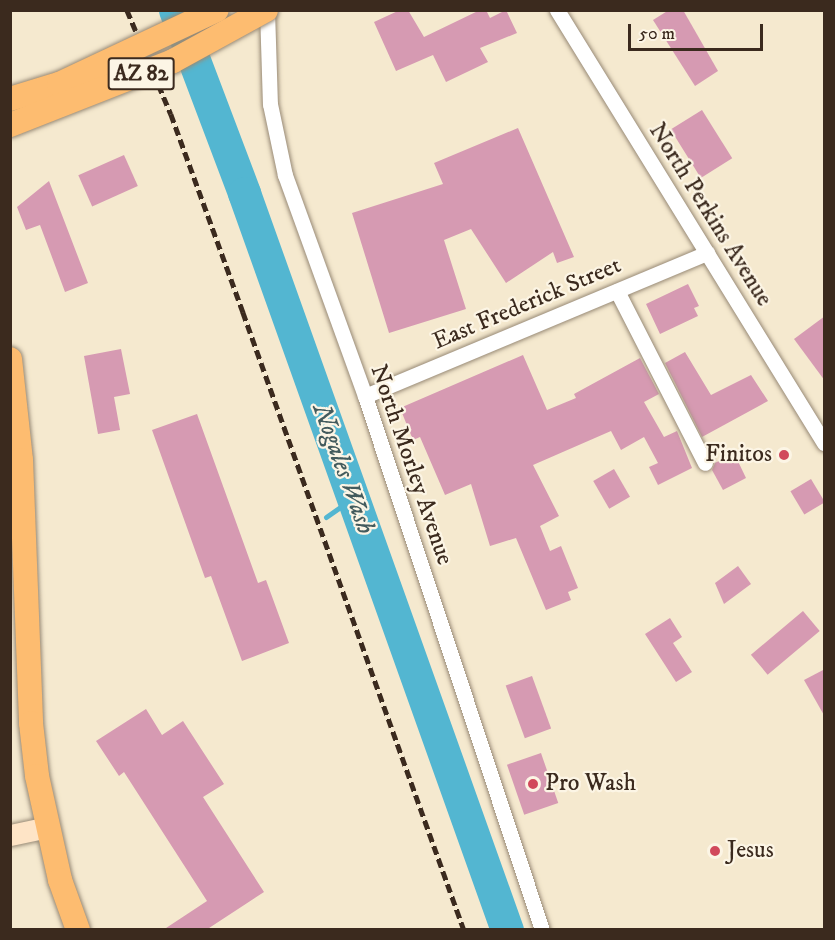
<!DOCTYPE html>
<html>
<head>
<meta charset="utf-8">
<style>
	body { margin:0 }
	#map { position:relative; width:835px; height:940px; overflow:hidden; background:#f5e9cf; font-family:"IM FELL DW Pica",serif }
	div>[style] { position:absolute }
	.stream>* { height:5px; margin:-2.5px; padding:0 2.5px; transform-origin:2.5px; border-radius:2.5px; background:#53b6d1 }
	.river>* { height:33px; margin:-16.5px; padding:0 16.5px; transform-origin:16.5px; border-radius:16.5px; background:#53b6d1 }
	.building>* { inset:0; background:#d69ab2; transform-origin:0 0 }
	.roads { filter:drop-shadow(0 0 2px #988a76) drop-shadow(0 0 2px #988a76) }
	.street>* { height:15px; margin:-7.5px; padding:0 7.5px; transform-origin:7.5px; border-radius:7.5px; background:#fff }
	.secondary>* { height:21px; margin:-10.5px; padding:0 10.5px; transform-origin:10.5px; border-radius:10.5px; background:#fee4c6 }
	.primary>* { height:24px; margin:-12px; padding:0 12px; transform-origin:12px; border-radius:12px; background:#fdbc70 }
	.rail>* { height:4.5px; margin-top:-2.25px; transform-origin:0; background:repeating-linear-gradient(90deg,#3b2a1e 0 9px,transparent 0 13.5px) }
	.bridges { filter:drop-shadow(0 0 2px #988a76) drop-shadow(0 0 2px #988a76) }
	.primary-bridge>* { height:24px; margin:-12px; padding:0 12px; transform-origin:12px; border-radius:12px; background:#fdbc70 }
	.dots>* { width:16px; height:16px; translate:-50% -50%; box-sizing:border-box; border:3px solid #fcf5e5; border-radius:50% }
	span { translate:-50% -50%; white-space:nowrap; text-align:center; line-height:1.15; -webkit-text-stroke:4.5px #fcf5e5; paint-order:stroke }
	.shield-label span { padding:2px 4px; background:#fcf5e5; border:2px solid; border-radius:4px; -webkit-text-stroke-width:0 }
	.shield-label { font-size:22px; color:#3b2a1e; font-weight:700 }
	.street-label { font-size:24px; color:#3b2a1e }
	.poi-label { font-size:24px; color:#3b2a1e }
	.right { translate:-100% -50%; text-align:right }
	.left { translate:0 -50%; text-align:left }
	.water-label { font-size:26px; color:#435b5d; font-style:italic }
	.frame { position:absolute; inset:0; border:12px solid #3b2a1e; pointer-events:none }
	.scale { position:absolute; left:628px; top:24px; width:135px; height:27px; box-sizing:border-box; border:3px solid #3b2a1e; border-top:0; padding-left:8px; font-size:18px; line-height:21px; white-space:nowrap; color:#3b2a1e; -webkit-text-stroke:4px #fcf5e5; paint-order:stroke }
</style>
</head>
<body>
<div id="map">
	<div class="stream">
		<div style="left:326px;top:517px;width:33px;rotate:-35deg"></div>
	</div>
	<div class="river">
		<div style="left:175px;top:10px;width:196px;rotate:69.3deg"></div>
		<div style="left:244px;top:193px;width:783px;rotate:70.36deg"></div>
	</div>
	<div class="building">
		<div style="clip-path:polygon(400px 10px,408px 10px,424px 37px,480px 10px,486px 10px,490px 18px,506px 10px,517px 33px,480px 48px,488px 62px,446px 82px,433px 55px,396px 71px,374px 22px)"></div>
		<div style="clip-path:polygon(669px 10px,683px 10px,718px 71px,695px 86px,653px 20px)"></div>
		<div style="left:702px;top:110px;width:57px;height:37px;rotate:58deg"></div>
		<div style="clip-path:polygon(518px 128px,574px 257px,557px 263px,553px 252px,506px 283px,471px 229px,444px 240px,466px 309px,389px 333px,352px 213px,443px 184px,434px 163px)"></div>
		<div style="left:124px;top:155px;width:34px;height:50px;rotate:66deg"></div>
		<div style="clip-path:polygon(49px 181px,88px 283px,65px 292px,40px 225px,26px 230px,17px 207px)"></div>
		<div style="clip-path:polygon(688px 284px,699px 306px,694px 308px,698px 316px,660px 334px,646px 304px)"></div>
		<div style="clip-path:polygon(825px 316px,825px 381px,794px 339px)"></div>
		<div style="clip-path:polygon(121px 349px,130px 394px,114px 397px,120px 430px,98px 434px,84px 356px)"></div>
		<div style="clip-path:polygon(685px 352px,711px 395px,751px 375px,768px 401px,702px 437px,665px 363px)"></div>
		<div style="clip-path:polygon(523px 355px,547px 410px,576px 398px,574px 394px,640px 358px,659px 394px,644px 402px,664px 437px,677px 431px,692px 468px,658px 485px,649px 467px,658px 463px,644px 437px,621px 450px,611px 431px,533px 465px,559px 516px,540px 526px,550px 551px,561px 546px,578px 588px,568px 592px,571px 600px,546px 610px,516px 538px,490px 546px,471px 484px,445px 495px,420px 437px,413px 440px,400px 408px)"></div>
		<div style="clip-path:polygon(197px 414px,258px 583px,266px 580px,289px 643px,242px 661px,211px 576px,205px 578px,152px 430px)"></div>
		<div style="clip-path:polygon(734px 453px,746px 478px,723px 490px,712px 470px,715px 463px)"></div>
		<div style="left:614px;top:469px;width:32px;height:24px;rotate:60deg"></div>
		<div style="left:811px;top:479px;width:27px;height:24px;rotate:59deg"></div>
		<div style="clip-path:polygon(738px 566px,751px 584px,724px 604px,715px 583px)"></div>
		<div style="left:803px;top:611px;width:26px;height:68px;rotate:50deg"></div>
		<div style="clip-path:polygon(670px 618px,682px 637px,673px 643px,692px 672px,676px 682px,645px 634px)"></div>
		<div style="clip-path:polygon(825px 669px,825px 717px,804px 680px)"></div>
		<div style="left:532px;top:676px;width:56px;height:28px;rotate:70deg"></div>
		<div style="clip-path:polygon(146px 709px,162px 735px,183px 721px,224px 784px,203px 797px,264px 892px,206px 930px,163px 930px,207px 901px,124px 772px,119px 776px,96px 741px)"></div>
		<div style="left:541px;top:753px;width:53px;height:36px;rotate:71deg"></div>
	</div>
	<div class="roads">
		<div class="street">
			<div style="left:267px;top:10px;width:94px;rotate:88.2deg"></div>
			<div style="left:270px;top:104px;width:73px;rotate:78.1deg"></div>
			<div style="left:285px;top:175px;width:235px;rotate:70.1deg"></div>
			<div style="left:365px;top:396px;width:563px;rotate:71.66deg"></div>
			<div style="left:557px;top:10px;width:509px;rotate:58.34deg"></div>
			<div style="left:617px;top:291px;width:193px;rotate:62.9deg"></div>
			<div style="left:365px;top:396px;width:371px;rotate:-22.7deg"></div>
		</div>
		<div class="secondary">
			<div style="left:10px;top:835px;width:38px;rotate:-12deg"></div>
		</div>
		<div class="primary">
			<div style="left:10px;top:359px;width:102px;rotate:83.8deg"></div>
			<div style="left:21px;top:460px;width:263px;rotate:87.8deg"></div>
			<div style="left:31px;top:723px;width:53px;rotate:83.5deg"></div>
			<div style="left:37px;top:776px;width:107px;rotate:77.5deg"></div>
			<div style="left:60px;top:880px;width:53px;rotate:70.2deg"></div>
		</div>
	</div>
	<div class="rail">
		<div style="left:127px;top:10px;width:113px;rotate:67.1deg"></div>
		<div style="left:171px;top:114px;width:211px;rotate:70deg"></div>
		<div style="left:243px;top:312px;width:656px;rotate:70.32deg"></div>
	</div>
	<div class="bridges">
		<div class="primary-bridge">
			<div style="left:10px;top:99px;width:51px;rotate:-17deg"></div>
			<div style="left:59px;top:84px;width:174px;rotate:-25.1deg"></div>
			<div style="left:10px;top:125px;width:175px;rotate:-21.4deg"></div>
			<div style="left:173px;top:61px;width:106px;rotate:-28.7deg"></div>
		</div>
	</div>
	<div class="dots">
		<div style="left:784px;top:455px;background:#d1495b"></div>
		<div style="left:533px;top:784px;background:#d1495b"></div>
		<div style="left:715px;top:851px;background:#d1495b"></div>
	</div>
	<div class="shield-label">
		<span style="left:141px;top:74px">AZ 82</span>
	</div>
	<div class="street-label">
		<span style="left:710px;top:215px;rotate:58deg">North Perkins Avenue</span>
		<span style="left:527px;top:304px;rotate:-23deg">East Frederick Street</span>
		<span style="left:411px;top:465px;rotate:71deg">North Morley Avenue</span>
	</div>
	<div class="poi-label">
		<span class="right" style="left:772px;top:455px">Finitos</span>
		<span class="left" style="left:545px;top:784px">Pro Wash</span>
		<span class="left" style="left:727px;top:851px">Jesus</span>
	</div>
	<div class="water-label">
		<span style="left:343px;top:469px;rotate:70deg">Nogales Wash</span>
	</div>
	<div class="frame"></div>
	<div class="scale">50 m</div>
</div>
</body>
</html>
